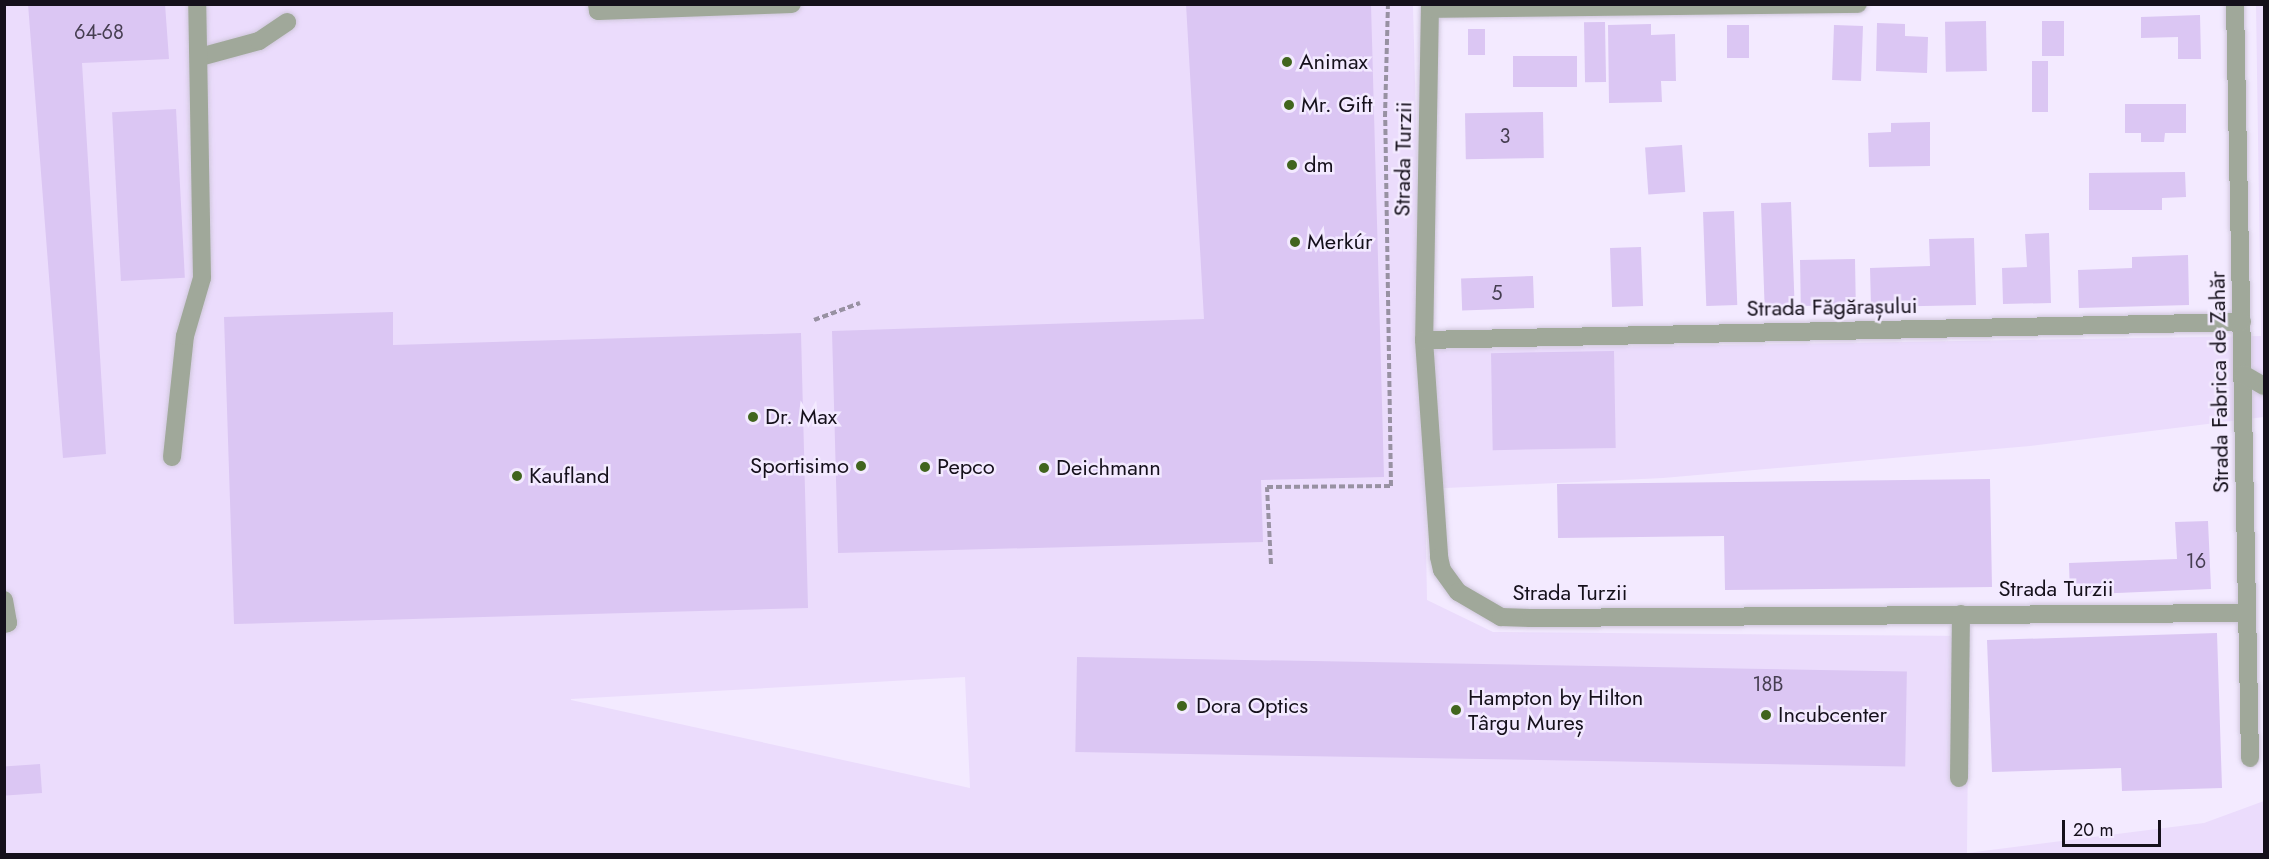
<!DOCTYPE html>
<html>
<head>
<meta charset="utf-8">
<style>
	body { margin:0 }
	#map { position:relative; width:2269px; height:859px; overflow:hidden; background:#f3eaff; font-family:Jost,sans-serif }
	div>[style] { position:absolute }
	.built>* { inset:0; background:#ebdcfc }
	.building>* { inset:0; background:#dbc6f3; transform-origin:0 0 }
	.path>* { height:4px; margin-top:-2px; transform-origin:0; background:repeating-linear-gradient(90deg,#9891a2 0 6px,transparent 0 9px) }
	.roads { filter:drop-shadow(0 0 2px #cfc7db) drop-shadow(0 0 2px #cfc7db) }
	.lane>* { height:18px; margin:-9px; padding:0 9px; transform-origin:9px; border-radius:9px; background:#a0a89a }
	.street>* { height:18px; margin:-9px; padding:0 9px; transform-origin:9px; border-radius:9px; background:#a0a89a }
	.dots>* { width:16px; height:16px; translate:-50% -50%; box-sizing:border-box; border:3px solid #f3eaff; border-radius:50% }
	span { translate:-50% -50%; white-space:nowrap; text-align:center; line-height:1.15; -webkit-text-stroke:5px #f3eaff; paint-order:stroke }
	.number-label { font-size:20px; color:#463e51 }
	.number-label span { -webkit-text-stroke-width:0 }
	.poi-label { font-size:22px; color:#15101b }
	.left { translate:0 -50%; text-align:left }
	.right { translate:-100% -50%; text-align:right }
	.street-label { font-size:22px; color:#15101b }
	.frame { position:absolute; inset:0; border:6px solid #15101b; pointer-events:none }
	.scale { position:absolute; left:2062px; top:820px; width:99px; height:27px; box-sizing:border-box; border:3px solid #15101b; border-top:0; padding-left:8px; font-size:18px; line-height:21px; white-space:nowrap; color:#15101b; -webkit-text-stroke:4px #f3eaff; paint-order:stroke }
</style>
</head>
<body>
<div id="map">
	<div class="built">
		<div style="clip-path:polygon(evenodd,5px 5px,1413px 5px,1422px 350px,2261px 336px,2256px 5px,2264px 5px,2264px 417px,2030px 446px,1663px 478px,1425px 489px,1427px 600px,1493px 632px,1969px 636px,1967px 853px,2204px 823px,2264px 801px,2264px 854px,5px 854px,5px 5px,965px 677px,970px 788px,571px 700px,571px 699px,965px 677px)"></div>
	</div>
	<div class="building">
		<div style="clip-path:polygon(28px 4px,165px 4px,169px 59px,82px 63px,106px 454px,63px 458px)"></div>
		<div style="clip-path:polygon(1186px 4px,1371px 4px,1384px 477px,1261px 480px,1263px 542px,838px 553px,832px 331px,1204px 319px)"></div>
		<div style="clip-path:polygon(2200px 15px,2201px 59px,2178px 59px,2178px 37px,2141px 38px,2141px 17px)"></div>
		<div style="left:1986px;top:21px;width:50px;height:41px;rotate:89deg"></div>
		<div style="left:2042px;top:21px;width:22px;height:35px"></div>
		<div style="left:1605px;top:22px;width:60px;height:21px;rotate:89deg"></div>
		<div style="clip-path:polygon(1877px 23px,1905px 24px,1905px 36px,1928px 37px,1927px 73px,1876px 71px)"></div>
		<div style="clip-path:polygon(1651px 24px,1651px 35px,1675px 34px,1676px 81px,1661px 81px,1662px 102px,1609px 103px,1608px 25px)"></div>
		<div style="left:1727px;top:25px;width:22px;height:33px"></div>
		<div style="left:1834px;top:25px;width:29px;height:55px;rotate:2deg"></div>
		<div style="left:1468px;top:29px;width:17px;height:26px"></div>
		<div style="left:1513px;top:56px;width:64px;height:31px"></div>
		<div style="left:2032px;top:61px;width:16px;height:51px"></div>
		<div style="clip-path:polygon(2125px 104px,2186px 104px,2186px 133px,2165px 133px,2164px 142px,2141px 142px,2141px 133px,2125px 133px)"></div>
		<div style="left:176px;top:109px;width:169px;height:64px;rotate:87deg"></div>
		<div style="left:1543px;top:112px;width:46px;height:78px;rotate:89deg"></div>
		<div style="clip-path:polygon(1930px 122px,1930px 166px,1869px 167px,1868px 133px,1891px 132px,1891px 123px)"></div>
		<div style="left:1682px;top:145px;width:47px;height:37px;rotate:86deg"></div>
		<div style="clip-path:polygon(2185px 172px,2186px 197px,2162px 198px,2162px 210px,2089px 210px,2089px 173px)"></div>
		<div style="left:1791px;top:202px;width:105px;height:30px;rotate:88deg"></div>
		<div style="left:1734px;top:211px;width:94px;height:31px;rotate:88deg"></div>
		<div style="clip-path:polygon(2049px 233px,2051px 303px,2003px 304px,2002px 268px,2027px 267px,2025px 234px)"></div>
		<div style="clip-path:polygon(1974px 238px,1976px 305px,1871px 307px,1870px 268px,1930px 266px,1929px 239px)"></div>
		<div style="left:1641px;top:247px;width:59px;height:31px;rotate:88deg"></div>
		<div style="clip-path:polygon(2188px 255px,2189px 305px,2079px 308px,2078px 270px,2132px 268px,2132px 257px)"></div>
		<div style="left:1855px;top:259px;width:46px;height:55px;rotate:89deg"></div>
		<div style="left:1533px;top:276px;width:32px;height:72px;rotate:88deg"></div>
		<div style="clip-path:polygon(393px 312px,393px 345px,801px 333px,808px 608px,234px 624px,224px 317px)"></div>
		<div style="left:1614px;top:351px;width:97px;height:123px;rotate:89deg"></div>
		<div style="clip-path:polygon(1990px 479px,1992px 587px,1725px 590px,1724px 536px,1558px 538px,1557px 484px)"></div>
		<div style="clip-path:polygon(2208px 521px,2211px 589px,2070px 595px,2069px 563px,2177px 559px,2175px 522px)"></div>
		<div style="clip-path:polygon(2217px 633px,2222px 788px,2122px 791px,2121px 768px,1992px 772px,1987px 640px)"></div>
		<div style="left:1077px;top:657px;width:830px;height:95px;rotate:1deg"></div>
		<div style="left:40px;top:764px;width:29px;height:36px;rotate:86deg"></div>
	</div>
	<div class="path">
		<div style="left:814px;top:320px;width:49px;rotate:-20.3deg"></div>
		<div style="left:1271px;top:564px;width:77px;rotate:-93deg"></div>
		<div style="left:1267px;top:487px;width:124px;rotate:-0.5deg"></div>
		<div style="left:1391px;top:486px;width:369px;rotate:-90.9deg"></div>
		<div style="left:1385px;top:117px;width:113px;rotate:-88.5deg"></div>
	</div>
	<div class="roads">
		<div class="lane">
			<div style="left:597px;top:4px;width:7px;rotate:82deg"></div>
			<div style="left:598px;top:11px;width:194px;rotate:-2.1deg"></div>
			<div style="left:200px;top:57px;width:61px;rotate:-15.2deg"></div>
			<div style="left:259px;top:41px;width:34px;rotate:-34deg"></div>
			<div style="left:172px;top:457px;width:122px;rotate:-83.9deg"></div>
			<div style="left:185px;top:336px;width:60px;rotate:-73.7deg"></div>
			<div style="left:202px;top:278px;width:274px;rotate:-91deg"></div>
			<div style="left:4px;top:600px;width:23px;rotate:80deg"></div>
			<div style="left:8px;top:623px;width:4px;rotate:166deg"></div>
			<div style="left:1959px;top:778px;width:164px;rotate:-89.3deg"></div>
		</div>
		<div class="street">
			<div style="left:1430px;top:4px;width:336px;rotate:91deg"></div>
			<div style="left:1424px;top:340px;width:218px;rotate:86deg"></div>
			<div style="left:1439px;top:557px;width:13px;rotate:77deg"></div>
			<div style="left:1442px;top:570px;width:27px;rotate:54deg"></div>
			<div style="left:1458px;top:592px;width:50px;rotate:30.2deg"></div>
			<div style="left:1501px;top:617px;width:29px;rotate:2deg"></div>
			<div style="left:1530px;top:618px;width:717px;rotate:-0.4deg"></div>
			<div style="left:2235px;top:4px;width:754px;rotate:88.86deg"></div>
			<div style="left:1430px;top:9px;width:428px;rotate:-0.7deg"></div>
			<div style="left:1424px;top:340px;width:818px;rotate:-1.26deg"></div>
			<div style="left:2243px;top:374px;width:24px;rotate:30deg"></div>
		</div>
	</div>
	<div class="dots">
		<div style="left:1287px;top:62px;background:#41651e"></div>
		<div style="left:1289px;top:105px;background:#41651e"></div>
		<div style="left:1292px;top:165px;background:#41651e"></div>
		<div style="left:1295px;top:242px;background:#41651e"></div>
		<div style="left:753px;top:417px;background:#41651e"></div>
		<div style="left:861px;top:466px;background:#41651e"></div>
		<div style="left:925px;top:467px;background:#41651e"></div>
		<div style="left:1044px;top:468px;background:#41651e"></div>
		<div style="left:517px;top:476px;background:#41651e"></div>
		<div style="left:1182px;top:706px;background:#41651e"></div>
		<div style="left:1456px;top:710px;background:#41651e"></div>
		<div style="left:1766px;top:715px;background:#41651e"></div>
	</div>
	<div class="number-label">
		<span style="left:99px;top:32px">64-68</span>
		<span style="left:1505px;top:136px">3</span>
		<span style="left:1497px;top:293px">5</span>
		<span style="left:2196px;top:561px">16</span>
		<span style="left:1768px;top:684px">18B</span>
	</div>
	<div class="poi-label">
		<span class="left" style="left:1299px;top:62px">Animax</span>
		<span class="left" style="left:1301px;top:105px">Mr. Gift</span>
		<span class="left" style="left:1304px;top:165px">dm</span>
		<span class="left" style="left:1307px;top:242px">Merkúr</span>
		<span class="left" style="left:765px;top:417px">Dr. Max</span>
		<span class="right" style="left:849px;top:466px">Sportisimo</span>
		<span class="left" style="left:937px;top:467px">Pepco</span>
		<span class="left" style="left:1056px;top:468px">Deichmann</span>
		<span class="left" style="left:529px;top:476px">Kaufland</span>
		<span class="left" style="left:1468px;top:710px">Hampton by Hilton<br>Târgu Mureș</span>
		<span class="left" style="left:1196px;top:706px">Dora Optics</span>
		<span class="left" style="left:1778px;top:715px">Incubcenter</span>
	</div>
	<div class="street-label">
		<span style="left:1403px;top:159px;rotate:-89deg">Strada Turzii</span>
		<span style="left:1832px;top:307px;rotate:-1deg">Strada Făgărașului</span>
		<span style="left:2219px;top:382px;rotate:-91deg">Strada Fabrica de Zahăr</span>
		<span style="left:2056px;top:589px">Strada Turzii</span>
		<span style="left:1570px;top:593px">Strada Turzii</span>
	</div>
	<div class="frame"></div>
	<div class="scale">20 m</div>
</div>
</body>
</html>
